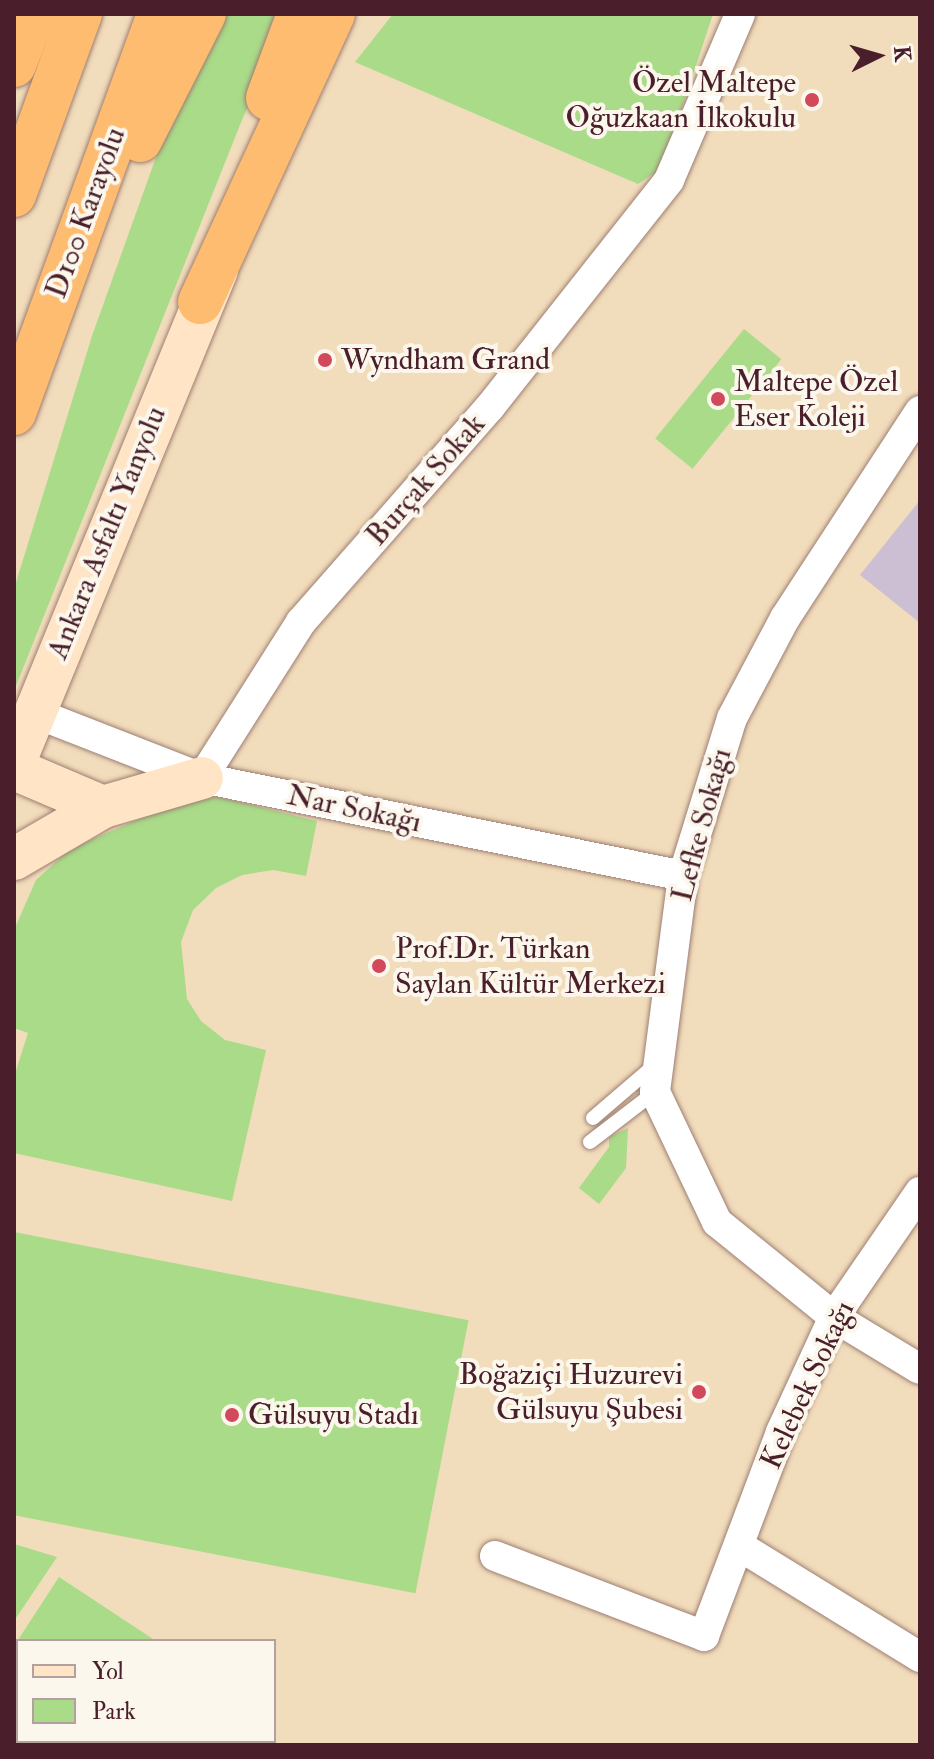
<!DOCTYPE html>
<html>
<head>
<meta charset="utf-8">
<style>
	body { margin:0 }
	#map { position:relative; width:934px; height:1759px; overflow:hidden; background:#f1dcbb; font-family:"IM FELL Double Pica",serif }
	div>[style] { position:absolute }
	.industrial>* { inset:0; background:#ccbfd4 }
	.green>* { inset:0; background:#a9db89; transform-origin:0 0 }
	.roads { filter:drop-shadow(0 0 2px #9e7e73) drop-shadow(0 0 2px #9e7e73) }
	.lane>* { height:14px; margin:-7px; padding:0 7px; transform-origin:7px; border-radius:7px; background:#fff }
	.street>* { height:30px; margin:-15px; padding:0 15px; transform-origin:15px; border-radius:15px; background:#fff }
	.secondary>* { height:42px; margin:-21px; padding:0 21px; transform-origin:21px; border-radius:21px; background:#ffe4c6 }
	.highway>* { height:44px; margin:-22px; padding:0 22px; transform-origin:22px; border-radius:22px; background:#febc70 }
	.dots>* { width:22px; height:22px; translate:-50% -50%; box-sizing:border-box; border:4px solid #fbf7ec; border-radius:50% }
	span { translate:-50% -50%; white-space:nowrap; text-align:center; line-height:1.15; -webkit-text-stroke:8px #fbf7ec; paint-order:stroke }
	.poi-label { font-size:30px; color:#4a1f2b }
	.right { translate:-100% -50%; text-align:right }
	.left { translate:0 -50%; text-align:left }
	.street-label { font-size:30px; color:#4a1f2b }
	.frame { position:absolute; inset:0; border:16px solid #4a1f2b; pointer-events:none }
	.legend { position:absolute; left:16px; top:1639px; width:260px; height:104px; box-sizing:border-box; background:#fbf7ec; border:2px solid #b4a19f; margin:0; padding:10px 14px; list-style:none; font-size:24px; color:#4a1f2b }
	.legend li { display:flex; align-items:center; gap:16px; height:40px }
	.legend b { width:40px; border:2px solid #b4a19f }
	.north { position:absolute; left:838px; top:16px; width:80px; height:80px; -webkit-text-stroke:6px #fbf7ec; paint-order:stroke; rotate:85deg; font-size:22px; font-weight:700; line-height:32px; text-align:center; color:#4a1f2b }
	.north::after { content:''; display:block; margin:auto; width:28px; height:36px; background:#4a1f2b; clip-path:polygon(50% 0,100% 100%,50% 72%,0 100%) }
</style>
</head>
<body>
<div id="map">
	<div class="industrial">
		<div style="clip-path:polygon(920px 500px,920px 623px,860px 575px)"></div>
	</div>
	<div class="green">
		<div style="clip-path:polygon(226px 14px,290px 14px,242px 120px,14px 691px,14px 589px,92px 336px,174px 107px)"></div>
		<div style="clip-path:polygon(393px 14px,713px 14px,662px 168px,638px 184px,355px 62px)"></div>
		<div style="left:744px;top:329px;width:48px;height:141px;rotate:39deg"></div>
		<div style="clip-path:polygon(218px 797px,317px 821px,306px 876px,273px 870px,242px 875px,216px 888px,193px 910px,181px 942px,187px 999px,201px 1021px,225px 1040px,266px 1050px,232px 1201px,14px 1153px,14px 1077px,28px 1033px,14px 1028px,14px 930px,36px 880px,70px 849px,183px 800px)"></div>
		<div style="clip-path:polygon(628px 1128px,626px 1168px,599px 1204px,579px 1188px,609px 1147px,609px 1137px)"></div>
		<div style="left:14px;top:1232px;width:463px;height:278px;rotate:11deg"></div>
		<div style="clip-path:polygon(14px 1544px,57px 1557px,14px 1621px)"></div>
		<div style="clip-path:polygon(59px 1577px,156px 1641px,18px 1641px,18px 1741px,93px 1741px,14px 1745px,14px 1646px)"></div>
	</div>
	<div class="roads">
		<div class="lane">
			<div style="left:593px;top:1118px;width:83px;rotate:-40.6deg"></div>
			<div style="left:590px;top:1142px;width:82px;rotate:-37.6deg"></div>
		</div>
		<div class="street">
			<div style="left:920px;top:411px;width:247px;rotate:123.1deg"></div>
			<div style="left:785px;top:618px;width:113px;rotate:117.9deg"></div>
			<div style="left:732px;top:718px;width:165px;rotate:107.2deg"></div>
			<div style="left:683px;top:876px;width:218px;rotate:97.4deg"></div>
			<div style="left:655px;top:1092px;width:144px;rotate:64.5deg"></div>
			<div style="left:717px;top:1222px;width:151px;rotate:39.1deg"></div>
			<div style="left:834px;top:1317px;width:100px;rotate:31.2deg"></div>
			<div style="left:35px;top:713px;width:179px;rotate:21.3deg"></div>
			<div style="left:202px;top:778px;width:491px;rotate:11.5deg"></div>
			<div style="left:202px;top:778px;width:185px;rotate:-57.6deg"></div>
			<div style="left:301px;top:622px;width:286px;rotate:-48.7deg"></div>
			<div style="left:490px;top:407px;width:289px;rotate:-51.7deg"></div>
			<div style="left:669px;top:180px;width:181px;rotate:-66.8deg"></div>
			<div style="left:741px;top:1547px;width:210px;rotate:31.6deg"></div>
			<div style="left:495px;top:1556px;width:224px;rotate:20.9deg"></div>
			<div style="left:704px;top:1636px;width:218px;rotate:-69.3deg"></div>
			<div style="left:781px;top:1432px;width:127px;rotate:-65.3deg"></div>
			<div style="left:834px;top:1317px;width:152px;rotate:-55.5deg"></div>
			<div style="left:219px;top:1741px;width:8px;rotate:30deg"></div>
		</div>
		<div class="secondary">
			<div style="left:14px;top:764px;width:534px;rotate:-67.66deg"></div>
			<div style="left:14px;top:769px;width:97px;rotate:23.1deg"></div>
			<div style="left:14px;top:859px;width:103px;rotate:-30.3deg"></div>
			<div style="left:103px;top:807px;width:103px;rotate:-16.3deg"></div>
		</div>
		<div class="highway">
			<div style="left:14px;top:65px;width:55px;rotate:-68.6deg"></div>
			<div style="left:268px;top:98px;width:90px;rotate:-69.7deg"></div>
			<div style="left:140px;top:140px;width:141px;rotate:-63.1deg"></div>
			<div style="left:14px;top:195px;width:193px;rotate:-70deg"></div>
			<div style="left:200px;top:302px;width:317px;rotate:-65.2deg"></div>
			<div style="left:14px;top:413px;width:425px;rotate:-70deg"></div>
		</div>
	</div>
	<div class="dots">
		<div style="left:812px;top:100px;background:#d1495b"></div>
		<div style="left:325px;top:360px;background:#d1495b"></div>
		<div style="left:718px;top:399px;background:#d1495b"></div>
		<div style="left:379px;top:966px;background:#d1495b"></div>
		<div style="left:699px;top:1392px;background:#d1495b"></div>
		<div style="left:232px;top:1415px;background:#d1495b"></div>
	</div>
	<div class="poi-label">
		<span class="right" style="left:796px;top:100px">Özel Maltepe<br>Oğuzkaan İlkokulu</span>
		<span class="left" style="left:341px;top:360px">Wyndham Grand</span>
		<span class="left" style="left:734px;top:399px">Maltepe Özel<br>Eser Koleji</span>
		<span class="left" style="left:395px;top:966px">Prof.Dr. Türkan<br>Saylan Kültür Merkezi</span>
		<span class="right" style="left:683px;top:1392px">Boğaziçi Huzurevi<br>Gülsuyu Şubesi</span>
		<span class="left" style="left:248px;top:1415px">Gülsuyu Stadı</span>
	</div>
	<div class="street-label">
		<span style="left:86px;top:213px;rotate:-70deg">D100 Karayolu</span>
		<span style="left:426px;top:480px;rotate:-49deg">Burçak Sokak</span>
		<span style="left:107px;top:533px;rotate:-68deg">Ankara Asfaltı Yanyolu</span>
		<span style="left:354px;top:809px;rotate:12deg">Nar Sokağı</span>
		<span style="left:702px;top:825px;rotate:-75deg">Lefke Sokağı</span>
		<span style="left:808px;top:1385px;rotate:-65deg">Kelebek Sokağı</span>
	</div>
	<div class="frame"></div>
	<ul class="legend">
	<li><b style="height:10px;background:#ffe4c6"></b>Yol</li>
	<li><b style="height:22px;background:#a9db89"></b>Park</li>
	</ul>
	<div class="north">K</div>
</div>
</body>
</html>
